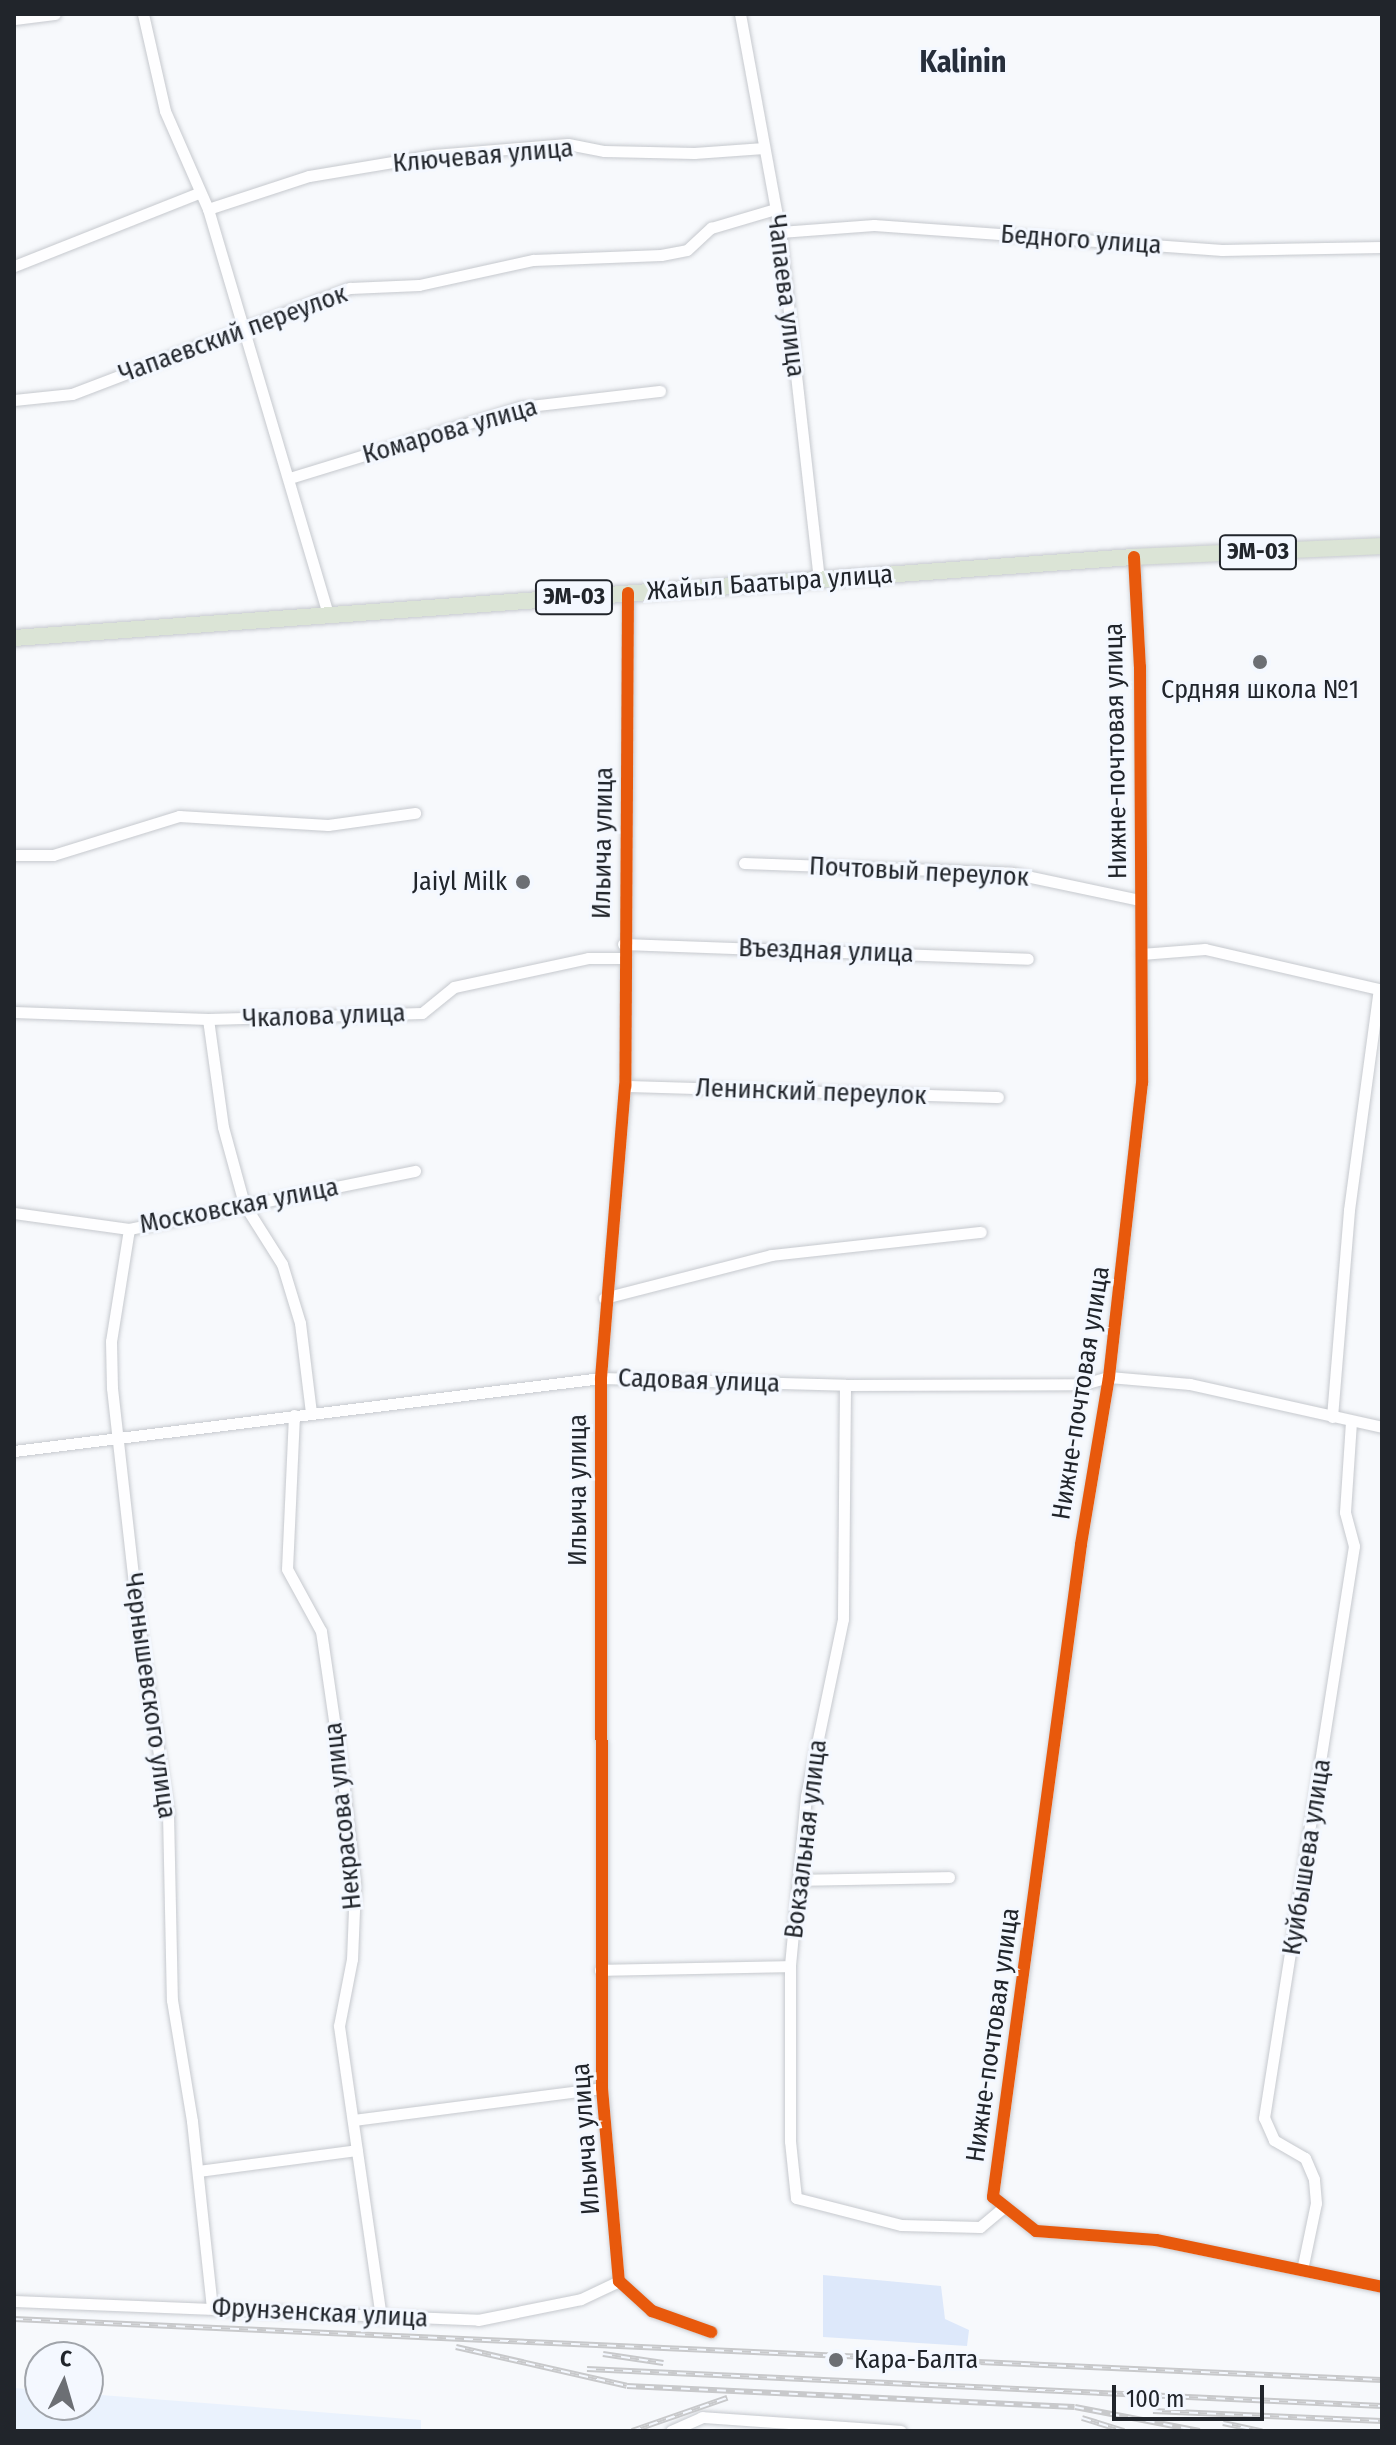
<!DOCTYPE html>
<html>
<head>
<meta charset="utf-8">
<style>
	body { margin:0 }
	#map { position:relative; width:1396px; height:2445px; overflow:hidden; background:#f7f9fc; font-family:"Fira Sans Condensed",sans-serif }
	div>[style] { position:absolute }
	.built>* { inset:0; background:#eaf2fd }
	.green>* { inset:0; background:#dde8fa }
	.roads { filter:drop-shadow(0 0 2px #c6c9ce) drop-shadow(0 0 2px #c6c9ce) }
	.minor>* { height:11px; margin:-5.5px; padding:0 5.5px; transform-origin:5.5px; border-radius:5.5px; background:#fefeff }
	.highway>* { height:16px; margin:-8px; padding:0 8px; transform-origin:8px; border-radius:8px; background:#dbe4d6 }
	.rail>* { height:6px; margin-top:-3px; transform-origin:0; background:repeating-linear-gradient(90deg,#f4f8ff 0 9px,#c8c9cb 0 18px); box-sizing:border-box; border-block:2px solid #c8c9cb }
	.cycleway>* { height:12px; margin:-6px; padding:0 6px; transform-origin:6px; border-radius:6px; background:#e8590c }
	.dots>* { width:22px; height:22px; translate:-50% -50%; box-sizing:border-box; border:4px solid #f4f8ff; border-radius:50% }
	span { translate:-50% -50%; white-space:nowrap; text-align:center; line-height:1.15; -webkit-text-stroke:6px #f4f8ff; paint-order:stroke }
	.shield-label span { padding:2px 6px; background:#f4f8ff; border:2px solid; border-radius:6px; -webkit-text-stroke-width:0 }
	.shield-label { font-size:24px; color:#21252b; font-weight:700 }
	.street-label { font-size:26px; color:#21252b }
	.poi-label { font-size:26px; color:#21252b }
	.right { translate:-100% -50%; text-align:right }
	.left { translate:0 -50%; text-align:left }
	.quarter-label { font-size:30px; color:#262e3b; font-weight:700 }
	.frame { position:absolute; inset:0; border:16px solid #21252b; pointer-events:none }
	.north { position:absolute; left:24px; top:2341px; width:80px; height:80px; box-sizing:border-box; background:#f4f8ff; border:2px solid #a0a4aa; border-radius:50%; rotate:5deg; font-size:22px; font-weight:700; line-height:32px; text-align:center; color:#21252b }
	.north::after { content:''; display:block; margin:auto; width:28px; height:36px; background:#6c6f74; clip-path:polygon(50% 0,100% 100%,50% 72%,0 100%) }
	.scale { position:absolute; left:1112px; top:2385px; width:152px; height:36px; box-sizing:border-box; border:4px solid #21252b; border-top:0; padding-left:10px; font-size:24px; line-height:28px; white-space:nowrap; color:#21252b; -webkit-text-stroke:6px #f4f8ff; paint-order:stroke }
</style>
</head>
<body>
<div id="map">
	<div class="built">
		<div style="clip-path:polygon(14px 2388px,40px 2390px,40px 2405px,88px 2405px,88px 2394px,421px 2420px,421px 2431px,14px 2431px)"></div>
	</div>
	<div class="green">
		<div style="clip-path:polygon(823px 2275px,941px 2286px,945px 2319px,969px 2330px,967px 2346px,823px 2337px)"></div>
	</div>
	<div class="roads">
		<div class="minor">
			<div style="left:143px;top:14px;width:99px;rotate:77.2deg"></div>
			<div style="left:165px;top:111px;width:107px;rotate:66.3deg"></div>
			<div style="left:208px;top:209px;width:423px;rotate:73.5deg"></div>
			<div style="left:740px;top:14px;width:222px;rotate:79.6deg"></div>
			<div style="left:780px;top:232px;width:350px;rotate:83.6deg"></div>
			<div style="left:14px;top:19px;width:41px;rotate:-7deg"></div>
			<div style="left:208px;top:209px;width:106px;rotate:-18.1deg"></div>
			<div style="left:309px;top:176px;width:127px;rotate:-9.5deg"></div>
			<div style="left:434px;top:155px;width:134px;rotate:-4.7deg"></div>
			<div style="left:568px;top:144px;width:37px;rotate:11deg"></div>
			<div style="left:604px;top:151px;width:90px;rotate:1.3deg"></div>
			<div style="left:694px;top:153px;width:70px;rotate:-4.1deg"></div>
			<div style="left:780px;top:232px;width:94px;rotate:-4.3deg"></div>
			<div style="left:874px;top:225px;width:349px;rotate:4.1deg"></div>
			<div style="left:1222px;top:250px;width:160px;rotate:-1.1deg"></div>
			<div style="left:14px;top:266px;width:198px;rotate:-21.6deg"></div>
			<div style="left:14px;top:400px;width:58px;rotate:-5.9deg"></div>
			<div style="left:72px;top:394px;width:298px;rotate:-20.9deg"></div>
			<div style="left:350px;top:288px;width:69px;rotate:-2.5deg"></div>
			<div style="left:419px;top:285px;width:117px;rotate:-12.4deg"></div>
			<div style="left:533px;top:260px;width:128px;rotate:-2.2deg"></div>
			<div style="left:661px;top:255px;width:26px;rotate:-11deg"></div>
			<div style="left:687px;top:250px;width:33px;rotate:-43deg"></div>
			<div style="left:711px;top:228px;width:67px;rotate:-16.5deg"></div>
			<div style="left:290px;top:478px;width:242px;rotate:-17.1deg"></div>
			<div style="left:521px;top:407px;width:140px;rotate:-6.6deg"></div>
			<div style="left:1134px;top:557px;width:110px;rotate:86.9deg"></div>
			<div style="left:1140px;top:667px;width:416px;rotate:89.7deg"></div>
			<div style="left:1142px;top:1083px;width:296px;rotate:96.4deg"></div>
			<div style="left:1109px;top:1377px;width:170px;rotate:99.5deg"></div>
			<div style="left:1081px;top:1545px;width:658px;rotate:97.69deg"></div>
			<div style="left:993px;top:2197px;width:55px;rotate:38.3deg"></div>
			<div style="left:1036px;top:2231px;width:120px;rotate:4.3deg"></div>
			<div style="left:1156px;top:2240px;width:231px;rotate:11.7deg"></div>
			<div style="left:628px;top:593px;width:493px;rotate:90.3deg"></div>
			<div style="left:625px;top:1086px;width:293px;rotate:94.7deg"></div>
			<div style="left:601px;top:1378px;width:710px;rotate:89.92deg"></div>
			<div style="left:602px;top:2088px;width:194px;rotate:85deg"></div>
			<div style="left:619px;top:2281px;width:45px;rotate:42.3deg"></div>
			<div style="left:652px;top:2311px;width:63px;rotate:19.6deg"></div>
			<div style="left:14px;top:855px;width:39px"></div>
			<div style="left:53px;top:855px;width:132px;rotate:-17.2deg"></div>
			<div style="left:179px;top:816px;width:149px;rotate:3.5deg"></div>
			<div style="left:328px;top:825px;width:88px;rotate:-7.9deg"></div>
			<div style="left:744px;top:863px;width:268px;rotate:2.1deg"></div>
			<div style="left:1012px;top:873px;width:131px;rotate:11.9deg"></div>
			<div style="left:623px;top:944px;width:405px;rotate:2.1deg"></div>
			<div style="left:1141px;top:954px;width:64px;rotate:-4.5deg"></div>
			<div style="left:1205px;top:949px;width:182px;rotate:13deg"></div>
			<div style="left:14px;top:1012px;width:194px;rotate:2.1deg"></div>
			<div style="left:208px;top:1019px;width:214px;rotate:-1.6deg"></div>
			<div style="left:422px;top:1013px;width:41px;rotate:-39.1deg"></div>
			<div style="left:454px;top:987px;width:137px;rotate:-12.2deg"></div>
			<div style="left:588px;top:958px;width:34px"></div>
			<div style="left:208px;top:1019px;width:109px;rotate:82.1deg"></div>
			<div style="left:223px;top:1127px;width:80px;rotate:74.7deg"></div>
			<div style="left:244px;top:1204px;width:71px;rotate:57.7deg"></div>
			<div style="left:282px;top:1264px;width:62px;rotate:73deg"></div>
			<div style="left:300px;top:1323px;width:91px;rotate:83deg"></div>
			<div style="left:625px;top:1086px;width:373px;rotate:1.7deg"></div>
			<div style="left:14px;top:1213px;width:116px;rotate:7.9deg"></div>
			<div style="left:129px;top:1229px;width:292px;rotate:-11.5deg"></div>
			<div style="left:129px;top:1229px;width:113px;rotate:99.1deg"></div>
			<div style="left:111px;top:1341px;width:47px;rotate:88.8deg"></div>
			<div style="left:112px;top:1388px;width:224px;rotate:83.6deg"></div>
			<div style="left:137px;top:1611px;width:204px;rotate:81.3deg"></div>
			<div style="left:168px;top:1813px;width:187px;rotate:88.8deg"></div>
			<div style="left:172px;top:2000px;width:123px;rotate:80.6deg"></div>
			<div style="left:192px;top:2121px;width:188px;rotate:83.9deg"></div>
			<div style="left:604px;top:1298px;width:172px;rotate:-14.4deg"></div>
			<div style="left:771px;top:1255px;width:211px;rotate:-6.3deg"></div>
			<div style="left:845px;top:1385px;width:234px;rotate:90.5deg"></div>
			<div style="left:843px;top:1619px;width:181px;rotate:101.8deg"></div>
			<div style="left:806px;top:1796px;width:171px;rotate:95.4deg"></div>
			<div style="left:790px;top:1966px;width:175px;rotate:90deg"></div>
			<div style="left:790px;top:2141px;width:57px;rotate:84deg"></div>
			<div style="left:796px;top:2198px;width:108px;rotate:14.4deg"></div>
			<div style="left:901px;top:2225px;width:79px;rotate:1.5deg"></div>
			<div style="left:980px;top:2227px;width:30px;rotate:-40deg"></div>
			<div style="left:294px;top:1415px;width:154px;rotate:92.6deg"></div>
			<div style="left:287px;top:1569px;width:71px;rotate:61.3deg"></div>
			<div style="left:321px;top:1631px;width:159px;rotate:81.7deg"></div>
			<div style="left:344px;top:1788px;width:98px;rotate:83.5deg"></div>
			<div style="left:355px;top:1885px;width:74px;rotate:92.3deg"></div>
			<div style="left:352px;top:1959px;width:68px;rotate:101deg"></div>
			<div style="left:339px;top:2026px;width:295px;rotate:81.8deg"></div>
			<div style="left:1332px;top:1417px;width:208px;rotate:-85.3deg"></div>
			<div style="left:1349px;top:1210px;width:223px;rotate:-82.3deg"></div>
			<div style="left:14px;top:1451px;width:592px;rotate:-7.09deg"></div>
			<div style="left:601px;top:1378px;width:244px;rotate:1.6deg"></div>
			<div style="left:845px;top:1385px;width:239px;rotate:-0.2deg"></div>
			<div style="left:1084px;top:1384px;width:26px;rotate:-16deg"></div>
			<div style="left:1109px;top:1377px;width:81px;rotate:4.9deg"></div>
			<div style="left:1190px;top:1384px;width:197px;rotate:12.6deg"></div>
			<div style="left:798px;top:1880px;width:151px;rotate:-1.1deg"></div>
			<div style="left:600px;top:1970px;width:190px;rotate:-1.2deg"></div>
			<div style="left:353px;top:2120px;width:251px;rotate:-7.3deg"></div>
			<div style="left:198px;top:2171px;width:160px;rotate:-7.5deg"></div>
			<div style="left:1302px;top:2270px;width:68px;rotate:-78.2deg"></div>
			<div style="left:1316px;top:2203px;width:24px;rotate:-95deg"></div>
			<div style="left:1314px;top:2179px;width:23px;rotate:-113deg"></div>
			<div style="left:1305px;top:2158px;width:36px;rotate:-150deg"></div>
			<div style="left:1274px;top:2140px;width:24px;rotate:-114deg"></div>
			<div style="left:1264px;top:2118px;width:579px;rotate:-81.06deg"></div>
			<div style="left:1354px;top:1546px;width:35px;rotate:-105deg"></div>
			<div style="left:1345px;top:1512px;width:90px;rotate:-86.2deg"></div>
			<div style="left:14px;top:2301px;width:464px;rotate:2.3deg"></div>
			<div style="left:478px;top:2320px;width:105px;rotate:-11.5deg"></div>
			<div style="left:581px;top:2299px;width:42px;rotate:-25.3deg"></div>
			<div style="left:671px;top:2431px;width:34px;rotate:-24deg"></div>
			<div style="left:702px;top:2417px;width:199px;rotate:4deg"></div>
		</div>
		<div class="highway">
			<div style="left:14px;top:638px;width:1123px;rotate:-4.14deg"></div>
			<div style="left:1134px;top:557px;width:248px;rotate:-2.5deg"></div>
		</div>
	</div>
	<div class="rail">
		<div style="left:14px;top:2319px;width:1369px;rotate:2.55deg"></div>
		<div style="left:456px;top:2347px;width:175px;rotate:12.8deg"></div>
		<div style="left:627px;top:2386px;width:448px;rotate:2.7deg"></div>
		<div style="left:1075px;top:2407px;width:127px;rotate:10.9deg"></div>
		<div style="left:603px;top:2354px;width:61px;rotate:8.5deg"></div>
		<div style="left:587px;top:2369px;width:796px;rotate:2.66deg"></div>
		<div style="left:1153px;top:2411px;width:229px;rotate:2.5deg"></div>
		<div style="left:1082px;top:2418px;width:44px;rotate:17.2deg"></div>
		<div style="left:1223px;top:2423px;width:40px;rotate:12deg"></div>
		<div style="left:632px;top:2431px;width:101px;rotate:-19.2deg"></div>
	</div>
	<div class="cycleway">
		<div style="left:1134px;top:557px;width:110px;rotate:86.9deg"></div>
		<div style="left:1140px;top:667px;width:416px;rotate:89.7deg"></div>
		<div style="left:1142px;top:1083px;width:296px;rotate:96.4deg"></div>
		<div style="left:1109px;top:1377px;width:170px;rotate:99.5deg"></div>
		<div style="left:1081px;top:1545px;width:658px;rotate:97.69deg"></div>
		<div style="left:993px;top:2197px;width:55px;rotate:38.3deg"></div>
		<div style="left:1036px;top:2231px;width:120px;rotate:4.3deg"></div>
		<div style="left:1156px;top:2240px;width:231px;rotate:11.7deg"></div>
		<div style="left:628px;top:593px;width:493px;rotate:90.3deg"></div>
		<div style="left:625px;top:1086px;width:293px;rotate:94.7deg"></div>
		<div style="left:601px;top:1378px;width:710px;rotate:89.92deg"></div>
		<div style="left:602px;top:2088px;width:194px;rotate:85deg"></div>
		<div style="left:619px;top:2281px;width:45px;rotate:42.3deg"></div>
		<div style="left:652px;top:2311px;width:63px;rotate:19.6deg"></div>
	</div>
	<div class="dots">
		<div style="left:1260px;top:662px;background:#6c6f74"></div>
		<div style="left:523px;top:882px;background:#6c6f74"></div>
		<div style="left:836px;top:2360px;background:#6c6f74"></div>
	</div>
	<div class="shield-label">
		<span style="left:1258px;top:552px">ЭМ-03</span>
		<span style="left:574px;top:597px">ЭМ-03</span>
	</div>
	<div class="street-label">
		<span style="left:483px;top:156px;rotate:-5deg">Ключевая улица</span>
		<span style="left:1081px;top:240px;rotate:4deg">Бедного улица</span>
		<span style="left:786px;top:296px;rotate:83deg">Чапаева улица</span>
		<span style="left:233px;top:334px;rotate:-20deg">Чапаевский переулок</span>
		<span style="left:450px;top:431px;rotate:-16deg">Комарова улица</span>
		<span style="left:770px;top:583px;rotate:-4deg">Жайыл Баатыра улица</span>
		<span style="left:1116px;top:751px;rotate:-91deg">Нижне-почтовая улица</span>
		<span style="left:603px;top:843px;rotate:-89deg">Ильича улица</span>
		<span style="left:919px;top:872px;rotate:3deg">Почтовый переулок</span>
		<span style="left:826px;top:951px;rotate:2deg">Въездная улица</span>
		<span style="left:324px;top:1016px;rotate:-2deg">Чкалова улица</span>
		<span style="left:811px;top:1092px;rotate:2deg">Ленинский переулок</span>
		<span style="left:239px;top:1206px;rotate:-11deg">Московская улица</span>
		<span style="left:699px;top:1381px;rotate:2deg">Садовая улица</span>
		<span style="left:1081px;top:1393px;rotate:-81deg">Нижне-почтовая улица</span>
		<span style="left:578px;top:1490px;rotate:-90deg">Ильича улица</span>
		<span style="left:150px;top:1696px;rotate:82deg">Чернышевского улица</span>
		<span style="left:343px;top:1816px;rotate:-96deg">Некрасова улица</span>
		<span style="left:806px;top:1839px;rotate:-83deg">Вокзальная улица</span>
		<span style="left:1307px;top:1857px;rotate:-81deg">Куйбышева улица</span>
		<span style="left:993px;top:2035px;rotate:-82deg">Нижне-почтовая улица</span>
		<span style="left:586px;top:2139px;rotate:-94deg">Ильича улица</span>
		<span style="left:320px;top:2313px;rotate:3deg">Фрунзенская улица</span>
	</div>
	<div class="poi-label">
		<span style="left:1260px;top:690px">Срдняя школа №1</span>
		<span class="right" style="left:507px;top:882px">Jaiyl Milk</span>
		<span class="left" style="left:854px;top:2360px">Кара-Балта</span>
	</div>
	<div class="quarter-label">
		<span style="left:963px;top:62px">Kalinin</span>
	</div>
	<div class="frame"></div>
	<div class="north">С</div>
	<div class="scale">100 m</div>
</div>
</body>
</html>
